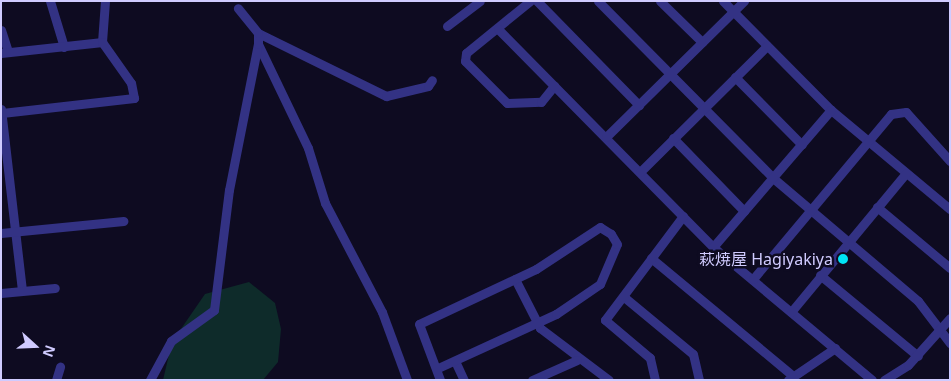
<!DOCTYPE html>
<html>
<head>
<meta charset="utf-8">
<style>
	body { margin:0 }
	#map { position:relative; width:951px; height:381px; overflow:hidden; background:#0e0b21; font-family:"Noto Sans","Noto Sans JP",sans-serif }
	div>[style] { position:absolute }
	.green>* { inset:0; background:#0e2b2a }
	.minor>* { height:9px; margin:-4.5px; padding:0 4.5px; transform-origin:4.5px; border-radius:4.5px; background:#333284 }
	.dots>* { width:14px; height:14px; translate:-50% -50%; box-sizing:border-box; border:2px solid #0e0b21; border-radius:50% }
	span { translate:-50% -50%; white-space:nowrap; text-align:center; line-height:1.15; -webkit-text-stroke:5px #0e0b21; paint-order:stroke }
	.poi-label { font-size:16px; color:#d0cbff }
	.right { translate:-100% -50%; text-align:right }
	.frame { position:absolute; inset:0; border:2px solid #d0cbff; pointer-events:none }
	.north { position:absolute; left:10px; top:321px; width:50px; height:50px; -webkit-text-stroke:4px #0e0b21; paint-order:stroke; rotate:110deg; font-size:14px; font-weight:700; line-height:20px; text-align:center; color:#d0cbff }
	.north::after { content:''; display:block; margin:auto; width:18px; height:22px; background:#d0cbff; clip-path:polygon(50% 0,100% 100%,50% 72%,0 100%) }
</style>
</head>
<body>
<div id="map">
	<div class="green">
		<div style="clip-path:polygon(249px 282px,275px 303px,281px 329px,278px 362px,263px 380px,163px 380px,172px 342px,205px 294px)"></div>
	</div>
	<div class="minor">
		<div style="left:50px;top:1px;width:48px;rotate:73.1deg"></div>
		<div style="left:530px;top:1px;width:82px;rotate:140.9deg"></div>
		<div style="left:466px;top:53px;width:8px;rotate:97deg"></div>
		<div style="left:465px;top:61px;width:59px;rotate:45deg"></div>
		<div style="left:507px;top:103px;width:34px;rotate:-2deg"></div>
		<div style="left:541px;top:102px;width:21px;rotate:-51deg"></div>
		<div style="left:537px;top:1px;width:146px;rotate:45.6deg"></div>
		<div style="left:598px;top:1px;width:249px;rotate:45.3deg"></div>
		<div style="left:773px;top:178px;width:190px;rotate:40.3deg"></div>
		<div style="left:918px;top:301px;width:53px;rotate:52.7deg"></div>
		<div style="left:660px;top:1px;width:59px;rotate:44.3deg"></div>
		<div style="left:723px;top:1px;width:153px;rotate:45.3deg"></div>
		<div style="left:831px;top:110px;width:155px;rotate:39.8deg"></div>
		<div style="left:447px;top:26px;width:41px;rotate:-37.1deg"></div>
		<div style="left:498px;top:29px;width:306px;rotate:45.4deg"></div>
		<div style="left:713px;top:247px;width:207px;rotate:39.9deg"></div>
		<div style="left:1px;top:30px;width:23px;rotate:72deg"></div>
		<div style="left:258px;top:33px;width:143px;rotate:26.2deg"></div>
		<div style="left:386px;top:96px;width:43px;rotate:-13.4deg"></div>
		<div style="left:428px;top:86px;width:7px;rotate:-56deg"></div>
		<div style="left:258px;top:44px;width:115px;rotate:64.3deg"></div>
		<div style="left:308px;top:148px;width:58px;rotate:72.8deg"></div>
		<div style="left:325px;top:203px;width:123px;rotate:62.4deg"></div>
		<div style="left:382px;top:312px;width:72px;rotate:69.8deg"></div>
		<div style="left:1px;top:53px;width:102px;rotate:-6.2deg"></div>
		<div style="left:102px;top:42px;width:41px;rotate:-85.8deg"></div>
		<div style="left:735px;top:77px;width:95px;rotate:45.4deg"></div>
		<div style="left:1px;top:109px;width:182px;rotate:83.4deg"></div>
		<div style="left:2px;top:113px;width:133px;rotate:-6.5deg"></div>
		<div style="left:134px;top:98px;width:15px;rotate:-101deg"></div>
		<div style="left:131px;top:83px;width:50px;rotate:-125.3deg"></div>
		<div style="left:606px;top:137px;width:194px;rotate:-44.6deg"></div>
		<div style="left:673px;top:138px;width:102px;rotate:45.8deg"></div>
		<div style="left:640px;top:172px;width:179px;rotate:-44.8deg"></div>
		<div style="left:877px;top:207px;width:95px;rotate:39.9deg"></div>
		<div style="left:1px;top:233px;width:123px;rotate:-5.6deg"></div>
		<div style="left:713px;top:247px;width:181px;rotate:-49.3deg"></div>
		<div style="left:651px;top:258px;width:185px;rotate:39.7deg"></div>
		<div style="left:820px;top:275px;width:127px;rotate:39.6deg"></div>
		<div style="left:515px;top:279px;width:55px;rotate:63deg"></div>
		<div style="left:540px;top:328px;width:86px;rotate:37deg"></div>
		<div style="left:753px;top:279px;width:215px;rotate:-50.1deg"></div>
		<div style="left:891px;top:114px;width:15px;rotate:-8deg"></div>
		<div style="left:906px;top:112px;width:66px;rotate:48.1deg"></div>
		<div style="left:1px;top:293px;width:54px;rotate:-5.3deg"></div>
		<div style="left:624px;top:297px;width:89px;rotate:39.6deg"></div>
		<div style="left:693px;top:354px;width:27px;rotate:77deg"></div>
		<div style="left:791px;top:312px;width:180px;rotate:-50.4deg"></div>
		<div style="left:455px;top:361px;width:21px;rotate:65deg"></div>
		<div style="left:438px;top:368px;width:130px;rotate:-24.6deg"></div>
		<div style="left:556px;top:314px;width:53px;rotate:-34.3deg"></div>
		<div style="left:600px;top:284px;width:43px;rotate:-67deg"></div>
		<div style="left:617px;top:244px;width:12px;rotate:-121deg"></div>
		<div style="left:611px;top:234px;width:13px;rotate:-148deg"></div>
		<div style="left:600px;top:227px;width:77px;rotate:146.7deg"></div>
		<div style="left:536px;top:269px;width:129px;rotate:154.8deg"></div>
		<div style="left:419px;top:324px;width:60px;rotate:69.4deg"></div>
		<div style="left:56px;top:380px;width:14px;rotate:-73deg"></div>
		<div style="left:150px;top:380px;width:44px;rotate:-61.7deg"></div>
		<div style="left:171px;top:341px;width:53px;rotate:-35.8deg"></div>
		<div style="left:214px;top:310px;width:121px;rotate:-82.9deg"></div>
		<div style="left:229px;top:190px;width:149px;rotate:-78.8deg"></div>
		<div style="left:258px;top:44px;width:11px;rotate:-90deg"></div>
		<div style="left:258px;top:33px;width:32px;rotate:-129deg"></div>
		<div style="left:532px;top:380px;width:49px;rotate:-24deg"></div>
		<div style="left:655px;top:380px;width:23px;rotate:-103deg"></div>
		<div style="left:650px;top:358px;width:59px;rotate:-139.8deg"></div>
		<div style="left:605px;top:320px;width:130px;rotate:-53.1deg"></div>
		<div style="left:788px;top:380px;width:57px;rotate:-34.2deg"></div>
		<div style="left:884px;top:380px;width:28px;rotate:-32deg"></div>
		<div style="left:908px;top:365px;width:63px;rotate:-48.2deg"></div>
	</div>
	<div class="dots">
		<div style="left:843px;top:259px;background:#00e4f6"></div>
	</div>
	<div class="poi-label">
		<span class="right" style="left:833px;top:259px">萩焼屋 Hagiyakiya</span>
	</div>
	<div class="frame"></div>
	<div class="north">N</div>
</div>
</body>
</html>
